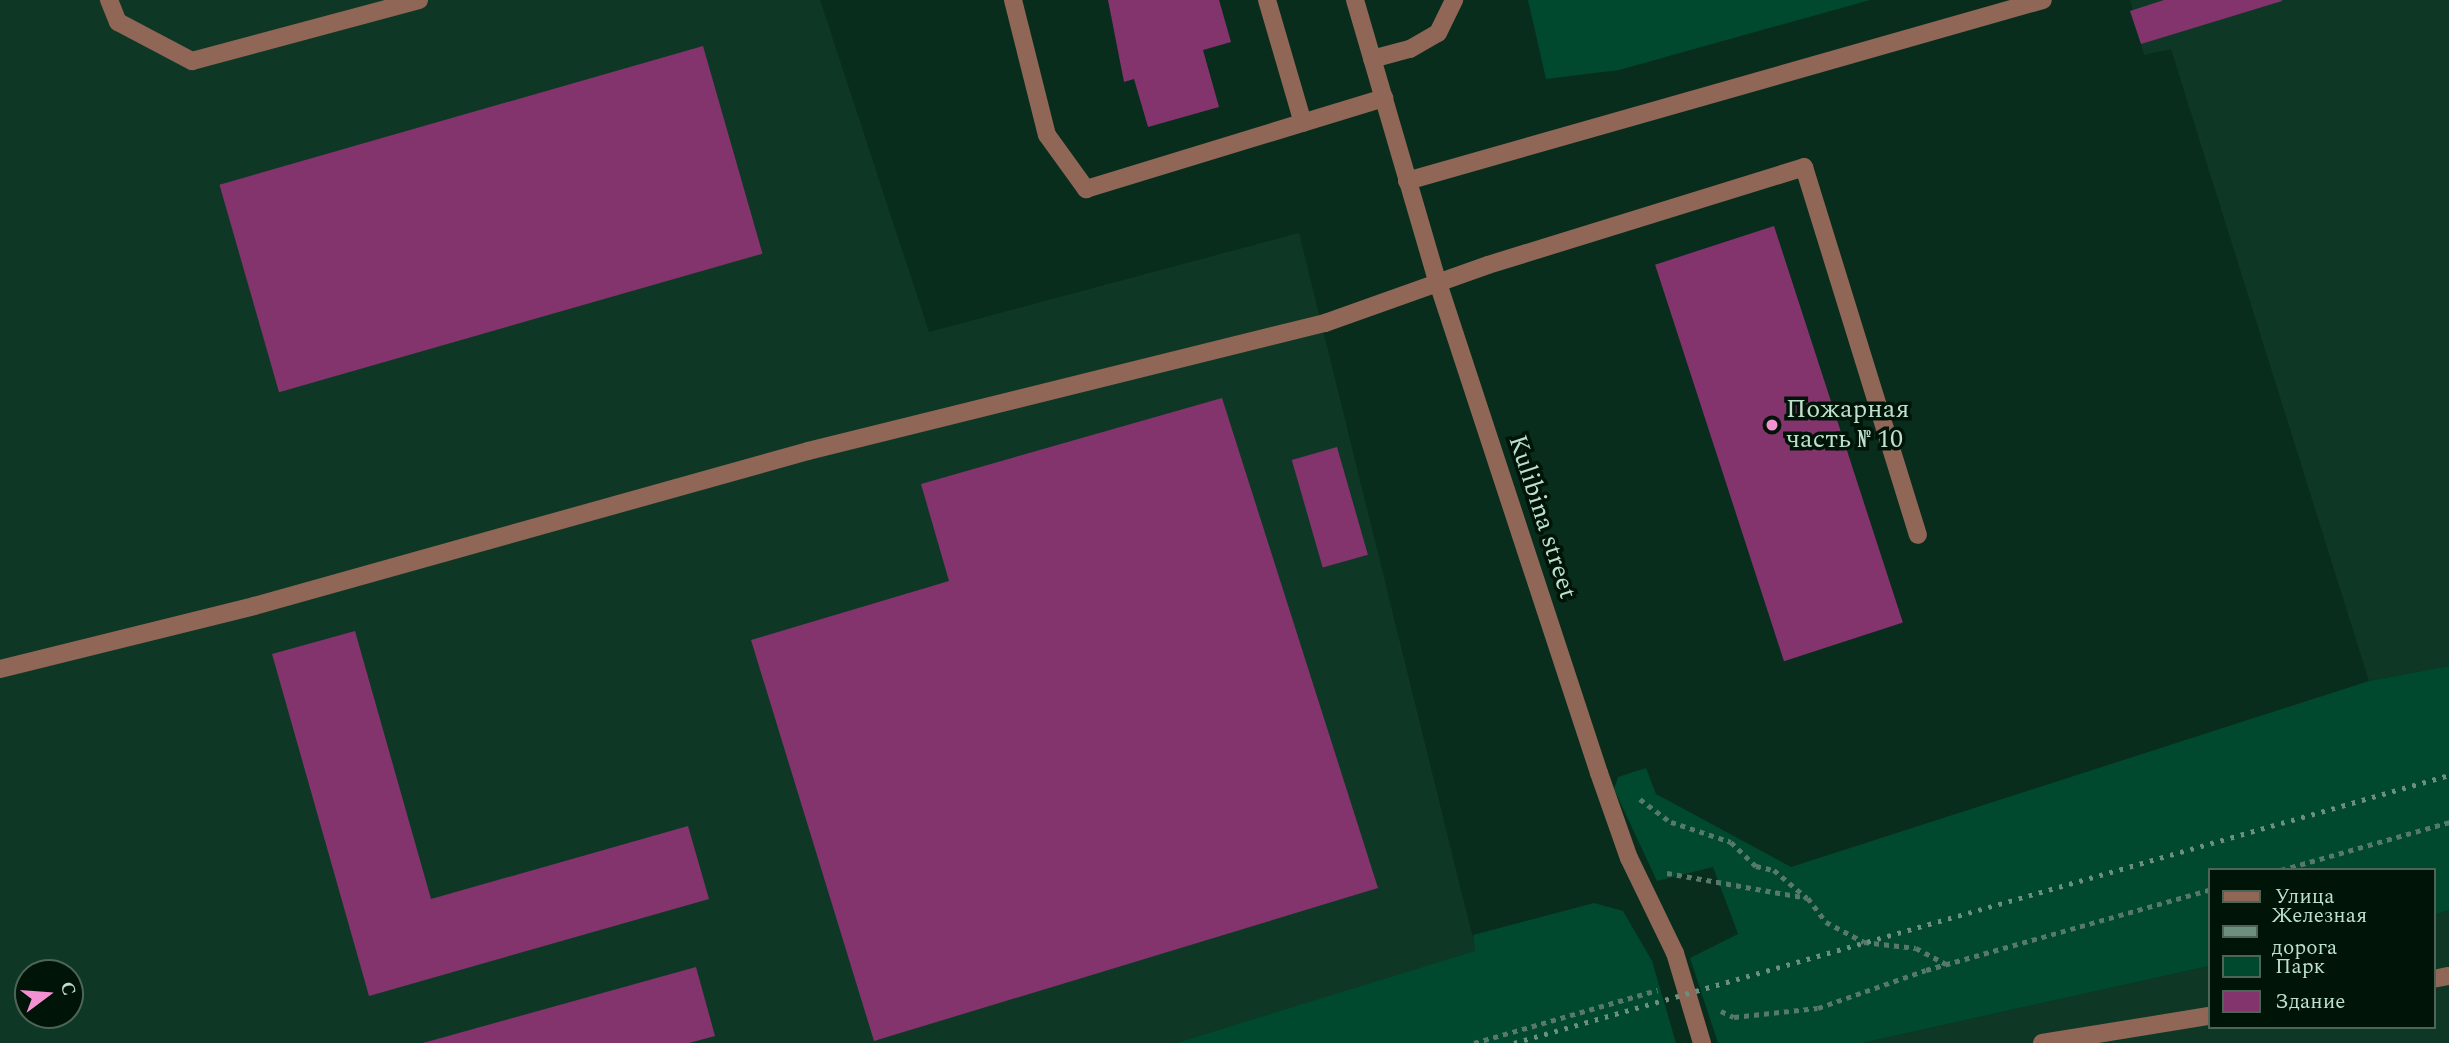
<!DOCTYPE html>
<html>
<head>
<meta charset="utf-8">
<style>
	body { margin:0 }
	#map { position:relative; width:2449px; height:1043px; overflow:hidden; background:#082d1d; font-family:Spectral,serif }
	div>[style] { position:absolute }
	.built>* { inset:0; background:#0e3825 }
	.green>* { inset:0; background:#00492e }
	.building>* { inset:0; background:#84346d; transform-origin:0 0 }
	.path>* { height:4.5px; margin-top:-2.25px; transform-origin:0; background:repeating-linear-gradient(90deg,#567969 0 5px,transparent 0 10px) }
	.minor>* { height:18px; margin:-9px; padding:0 9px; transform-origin:9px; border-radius:9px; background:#906657 }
	.rail>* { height:5px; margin-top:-2.5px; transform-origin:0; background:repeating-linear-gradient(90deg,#6c8f7e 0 3.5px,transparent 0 10.5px) }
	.dots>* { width:19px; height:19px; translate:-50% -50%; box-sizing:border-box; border:4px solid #001408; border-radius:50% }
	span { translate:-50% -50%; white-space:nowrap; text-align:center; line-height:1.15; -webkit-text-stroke:7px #001408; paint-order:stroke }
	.poi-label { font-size:26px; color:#bedfcd }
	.left { translate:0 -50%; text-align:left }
	.street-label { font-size:26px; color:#bedfcd }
	.legend { position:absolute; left:2208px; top:868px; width:228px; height:161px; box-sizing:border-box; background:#001408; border:2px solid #4c6557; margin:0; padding:9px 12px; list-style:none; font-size:21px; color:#bedfcd }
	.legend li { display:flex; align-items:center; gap:14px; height:35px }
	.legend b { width:35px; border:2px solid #4c6557 }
	.north { position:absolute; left:14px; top:959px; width:70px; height:70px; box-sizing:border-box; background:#001408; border:2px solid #4c6557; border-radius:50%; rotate:74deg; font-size:19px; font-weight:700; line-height:28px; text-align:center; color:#bedfcd }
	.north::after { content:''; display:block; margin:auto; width:24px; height:32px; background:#f491d3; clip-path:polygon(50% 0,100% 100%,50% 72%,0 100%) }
</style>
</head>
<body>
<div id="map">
	<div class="built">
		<div style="clip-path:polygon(evenodd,0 0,820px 0,929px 332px,1299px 233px,1476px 951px,1176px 1043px,0 1043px,0 0,28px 973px,70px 973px,70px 1015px,28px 1015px,28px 973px)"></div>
		<div style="clip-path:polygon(2130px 0,2449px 0,2449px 666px,2369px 681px,2171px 49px,2144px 55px)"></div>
		<div style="clip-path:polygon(2449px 910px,2449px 1043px,1862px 1043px,2209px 966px,2209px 1027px,2433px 1027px,2433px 915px)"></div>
	</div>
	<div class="green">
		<div style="clip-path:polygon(1528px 0,1870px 0,1619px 70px,1546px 79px)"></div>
		<div style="clip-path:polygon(2449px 666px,2449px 910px,2433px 915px,2433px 870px,2209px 870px,2209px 966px,1862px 1043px,1718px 1043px,1690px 958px,1738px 934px,1713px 867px,1657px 881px,1614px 789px,1618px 777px,1646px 768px,1656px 794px,1791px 867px,2369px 681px)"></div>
		<div style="clip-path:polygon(1594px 903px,1623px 911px,1652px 961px,1676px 1043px,1176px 1043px,1475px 951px,1473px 935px)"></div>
	</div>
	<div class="building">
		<div style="clip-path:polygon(1108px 0,1219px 0,1231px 42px,1203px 50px,1219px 107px,1148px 127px,1134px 79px,1124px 82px)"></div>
		<div style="clip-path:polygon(2164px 0,2282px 0,2282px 1px,2141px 44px,2130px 11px)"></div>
		<div style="left:703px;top:46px;width:216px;height:503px;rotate:74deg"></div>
		<div style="left:1774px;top:226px;width:417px;height:125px;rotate:72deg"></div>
		<div style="clip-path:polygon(1222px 398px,1378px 888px,874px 1041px,751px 640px,949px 581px,921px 484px)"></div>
		<div style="left:1337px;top:447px;width:112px;height:47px;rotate:74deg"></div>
		<div style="clip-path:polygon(355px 631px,431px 899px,688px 826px,709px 899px,369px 996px,272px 654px)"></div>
		<div style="clip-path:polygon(696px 967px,715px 1036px,689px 1043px,423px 1043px)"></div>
	</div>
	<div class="path">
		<div style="left:1640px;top:799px;width:39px;rotate:37deg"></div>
		<div style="left:1671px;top:822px;width:63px;rotate:18.4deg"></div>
		<div style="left:1731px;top:842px;width:35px;rotate:44deg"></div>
		<div style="left:1756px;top:866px;width:18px;rotate:13deg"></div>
		<div style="left:1774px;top:870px;width:43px;rotate:40.3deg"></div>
		<div style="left:2281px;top:870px;width:175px;rotate:-15.9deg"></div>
		<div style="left:1667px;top:873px;width:143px;rotate:10.1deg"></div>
		<div style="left:1808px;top:898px;width:30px;rotate:53deg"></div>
		<div style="left:1826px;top:922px;width:43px;rotate:27.8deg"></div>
		<div style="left:1864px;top:942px;width:52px;rotate:6.6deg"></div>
		<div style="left:1916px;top:948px;width:34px;rotate:28deg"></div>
		<div style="left:1721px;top:1011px;width:14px;rotate:25deg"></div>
		<div style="left:1734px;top:1017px;width:84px;rotate:-6.1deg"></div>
		<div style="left:1818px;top:1008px;width:114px;rotate:-19.4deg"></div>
		<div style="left:1926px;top:970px;width:294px;rotate:-15.8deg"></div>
		<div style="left:1474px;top:1043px;width:191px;rotate:-16.1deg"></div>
	</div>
	<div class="minor">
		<div style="left:109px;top:0;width:24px;rotate:68deg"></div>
		<div style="left:118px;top:22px;width:84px;rotate:27.8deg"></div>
		<div style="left:192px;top:61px;width:235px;rotate:-15deg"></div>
		<div style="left:1013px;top:0;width:139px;rotate:75.9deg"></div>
		<div style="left:1047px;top:135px;width:67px;rotate:54.2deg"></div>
		<div style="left:1086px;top:189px;width:312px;rotate:-17deg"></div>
		<div style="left:1267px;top:0;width:128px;rotate:73.7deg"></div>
		<div style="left:1355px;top:0;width:295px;rotate:73.7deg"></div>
		<div style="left:1438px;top:283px;width:516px;rotate:71.81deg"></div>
		<div style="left:1599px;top:773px;width:90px;rotate:70.6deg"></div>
		<div style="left:1629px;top:858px;width:106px;rotate:64.2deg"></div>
		<div style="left:1675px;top:953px;width:94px;rotate:73.3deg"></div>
		<div style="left:1372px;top:59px;width:39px;rotate:-15deg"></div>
		<div style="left:1410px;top:49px;width:32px;rotate:-30deg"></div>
		<div style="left:1438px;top:33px;width:37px;rotate:-64deg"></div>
		<div style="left:1407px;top:181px;width:661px;rotate:-15.89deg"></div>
		<div style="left:0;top:669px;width:262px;rotate:-13.9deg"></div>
		<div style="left:254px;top:606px;width:575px;rotate:-15.63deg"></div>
		<div style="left:808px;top:451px;width:533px;rotate:-13.91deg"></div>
		<div style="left:1325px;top:323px;width:173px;rotate:-19.6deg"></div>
		<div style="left:1488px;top:265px;width:331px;rotate:-17.2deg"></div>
		<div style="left:1804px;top:167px;width:385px;rotate:72.8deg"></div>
		<div style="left:2433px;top:979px;width:16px;rotate:-11deg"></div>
		<div style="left:2042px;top:1043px;width:169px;rotate:-9.2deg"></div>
	</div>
	<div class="rail">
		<div style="left:1514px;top:1043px;width:973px;rotate:-15.99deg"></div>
	</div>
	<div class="dots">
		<div style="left:1772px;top:425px;background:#f491d3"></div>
	</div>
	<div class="poi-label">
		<span class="left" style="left:1786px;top:425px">Пожарная<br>часть № 10</span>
	</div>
	<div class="street-label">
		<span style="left:1542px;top:517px;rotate:72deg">Kulibina street</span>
	</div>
	<ul class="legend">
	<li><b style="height:9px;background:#906657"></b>Улица</li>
	<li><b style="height:9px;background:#6c8f7e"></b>Железная дорога</li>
	<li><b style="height:19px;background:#00492e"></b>Парк</li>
	<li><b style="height:19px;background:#84346d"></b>Здание</li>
	</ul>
	<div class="north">С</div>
</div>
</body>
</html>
